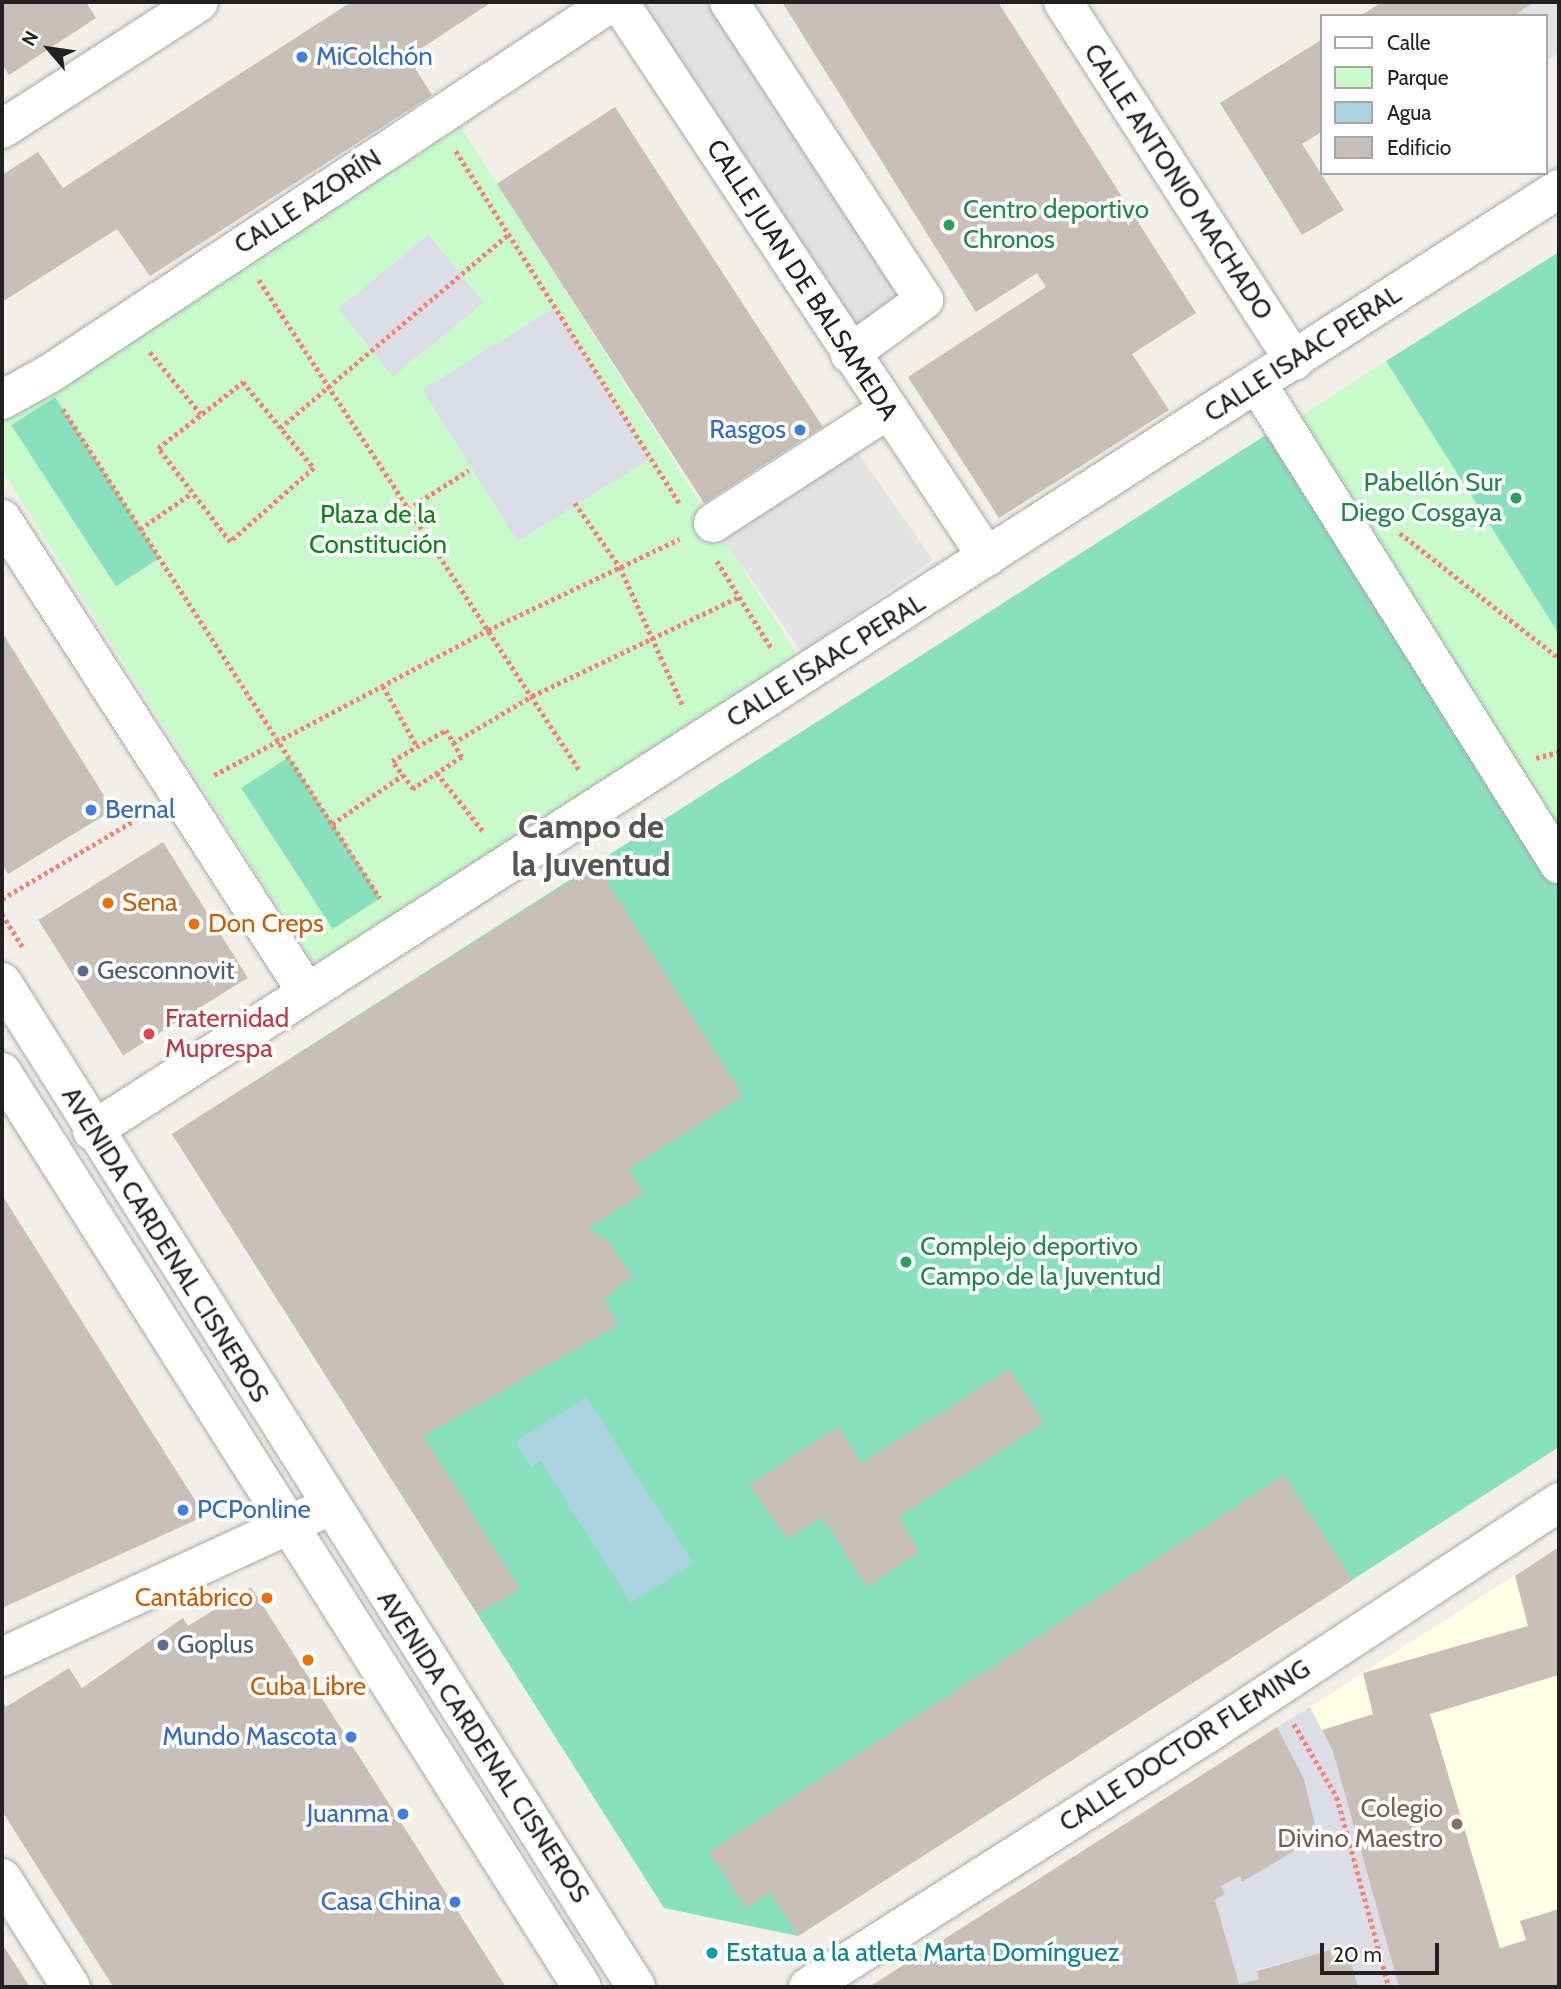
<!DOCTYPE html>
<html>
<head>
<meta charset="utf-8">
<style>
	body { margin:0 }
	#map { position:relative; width:1561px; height:1989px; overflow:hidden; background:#f2efe9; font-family:Cabin,sans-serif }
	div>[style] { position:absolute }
	.education>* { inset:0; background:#ffffe5 }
	.park>* { inset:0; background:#c8facc }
	.pitch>* { inset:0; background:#88e0be; transform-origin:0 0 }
	.parking>* { inset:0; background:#e2e2e2; transform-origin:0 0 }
	.plaza>* { inset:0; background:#dddde8; transform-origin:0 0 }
	.water>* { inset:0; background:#aad3df }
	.building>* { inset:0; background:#c7bfb8; transform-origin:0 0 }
	.path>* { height:4.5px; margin-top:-2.25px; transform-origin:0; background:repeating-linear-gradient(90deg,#fa8072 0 3.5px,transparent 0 7px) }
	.roads { filter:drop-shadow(0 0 2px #a9a9a9) drop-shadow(0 0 2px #a9a9a9) }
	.minor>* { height:38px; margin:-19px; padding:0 19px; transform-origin:19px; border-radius:19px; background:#fff }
	.dots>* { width:19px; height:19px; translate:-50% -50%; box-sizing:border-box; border:4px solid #fff; border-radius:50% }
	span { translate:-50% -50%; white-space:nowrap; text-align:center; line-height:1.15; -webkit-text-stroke:7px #fff; paint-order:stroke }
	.shop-label { font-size:26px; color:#366cbe }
	.left { translate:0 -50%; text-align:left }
	.right { translate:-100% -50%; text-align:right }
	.street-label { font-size:26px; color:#222 }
	.leisure-label { font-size:26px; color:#27864d }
	.park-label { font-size:26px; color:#0c8416 }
	.food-label { font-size:26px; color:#c56008 }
	.service-label { font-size:26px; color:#4e5e75 }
	.health-label { font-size:26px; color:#be3a42 }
	.education-label { font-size:26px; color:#785e54 }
	.culture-label { font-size:26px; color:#0d838f }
	.district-label { font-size:33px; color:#555; font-weight:700 }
	.frame { position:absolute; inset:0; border:4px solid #222; pointer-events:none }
	.legend { position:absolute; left:1320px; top:14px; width:228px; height:161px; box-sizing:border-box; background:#fff; border:2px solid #a7a7a7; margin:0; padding:9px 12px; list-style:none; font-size:21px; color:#222 }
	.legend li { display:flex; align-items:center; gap:14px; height:35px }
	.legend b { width:35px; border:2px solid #a7a7a7 }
	.north { position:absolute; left:14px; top:14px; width:70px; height:70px; -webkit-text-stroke:5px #fff; paint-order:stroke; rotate:299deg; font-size:19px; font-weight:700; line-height:28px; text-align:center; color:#222 }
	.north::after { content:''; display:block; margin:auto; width:24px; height:32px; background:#222; clip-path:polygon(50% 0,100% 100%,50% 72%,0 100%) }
	.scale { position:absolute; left:1320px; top:1943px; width:119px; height:32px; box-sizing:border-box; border:4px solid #222; border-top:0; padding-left:9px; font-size:21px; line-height:24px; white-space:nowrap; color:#222; -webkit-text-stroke:5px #fff; paint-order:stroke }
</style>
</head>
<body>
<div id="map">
	<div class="education">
		<div style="clip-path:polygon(1559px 1547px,1559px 1987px,1399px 1987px,1333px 1752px,1310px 1707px)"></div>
	</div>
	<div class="park">
		<div style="clip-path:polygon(461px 127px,799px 657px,314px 965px,2px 470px,2px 423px)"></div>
		<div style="clip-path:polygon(1386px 361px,1559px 634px,1559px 864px,1283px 427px)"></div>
	</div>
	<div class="pitch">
		<div style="clip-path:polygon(1559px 252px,1559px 634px,1386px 361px)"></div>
		<div style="left:55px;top:397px;width:192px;height:52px;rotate:57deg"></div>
		<div style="clip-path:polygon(1269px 433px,1559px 887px,1559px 1447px,798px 1936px,664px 1908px,172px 1134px)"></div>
		<div style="left:289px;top:757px;width:168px;height:57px;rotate:57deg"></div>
	</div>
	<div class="parking">
		<div style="clip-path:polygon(619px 2px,729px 2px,924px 300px,850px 354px)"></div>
		<div style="clip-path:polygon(1535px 2px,1559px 2px,1559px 53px,1545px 62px,1545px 16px,1513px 16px)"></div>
		<div style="left:853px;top:446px;width:139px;height:160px;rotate:55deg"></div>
	</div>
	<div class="plaza">
		<div style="left:429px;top:235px;width:87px;height:117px;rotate:51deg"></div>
		<div style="left:555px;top:307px;width:179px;height:156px;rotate:58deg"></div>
		<div style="clip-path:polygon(1310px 1707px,1333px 1752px,1399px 1987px,1358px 1987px,1348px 1952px,1332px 1956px,1329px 1950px,1257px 1970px,1259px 1979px,1239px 1984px,1215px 1900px,1225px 1894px,1221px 1886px,1240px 1876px,1243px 1882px,1306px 1844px,1304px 1779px,1277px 1727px)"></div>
	</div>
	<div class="water">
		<div style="clip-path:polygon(586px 1397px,693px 1563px,631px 1603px,541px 1461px,531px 1467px,515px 1442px)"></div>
	</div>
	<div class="building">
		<div style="clip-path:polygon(2px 2px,86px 2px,96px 18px,9px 75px,2px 64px)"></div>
		<div style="clip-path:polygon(351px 2px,492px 2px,408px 57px,432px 95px,150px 276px,117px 229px,2px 302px,2px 175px,38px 152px,63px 188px)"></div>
		<div style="clip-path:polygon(782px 2px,998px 2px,1196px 313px,1132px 354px,1169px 410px,999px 518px,908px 377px,1046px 287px,1037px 273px,976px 312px)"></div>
		<div style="clip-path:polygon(1382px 2px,1535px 2px,1513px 16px,1360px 16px)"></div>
		<div style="clip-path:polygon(1321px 40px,1321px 132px,1302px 144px,1344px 210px,1302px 235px,1220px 103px)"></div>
		<div style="left:615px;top:107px;width:381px;height:141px;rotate:57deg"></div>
		<div style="clip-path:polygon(2px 632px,113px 810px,8px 874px,2px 864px)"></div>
		<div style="left:163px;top:842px;width:160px;height:147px;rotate:58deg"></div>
		<div style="clip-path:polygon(596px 865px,743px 1096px,629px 1169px,644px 1193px,587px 1229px,606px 1238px,632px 1276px,604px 1300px,618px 1325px,423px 1436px,520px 1589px,478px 1614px,172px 1134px)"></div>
		<div style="clip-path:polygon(2px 1195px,205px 1516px,2px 1608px)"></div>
		<div style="clip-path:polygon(1009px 1369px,1044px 1423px,899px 1517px,919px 1552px,867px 1587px,822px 1517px,788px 1539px,749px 1485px,838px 1427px,862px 1463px)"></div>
		<div style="clip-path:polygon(1284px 1475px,1353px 1580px,798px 1936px,770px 1892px,746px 1908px,709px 1852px)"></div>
		<div style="clip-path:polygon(1559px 1547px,1559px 1675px,1430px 1714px,1500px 1948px,1526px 1940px,1520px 1921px,1559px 1909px,1559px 1987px,1399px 1987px,1333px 1752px,1322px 1730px,1373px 1714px,1363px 1673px,1528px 1626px,1515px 1576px)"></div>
		<div style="clip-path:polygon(251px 1587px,346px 1736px,506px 1987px,112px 1985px,2px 1811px,2px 1701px,6px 1707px,69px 1668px,82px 1688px,183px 1618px,188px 1626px)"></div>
		<div style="clip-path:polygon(1277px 1727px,1304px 1779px,1316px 1830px,1303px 1838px,1306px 1844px,1242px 1882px,1240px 1876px,1221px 1886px,1225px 1894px,1215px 1900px,1239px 1984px,1259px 1979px,1257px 1971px,1330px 1950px,1332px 1956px,1348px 1951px,1358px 1987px,869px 1987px)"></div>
		<div style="clip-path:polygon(2px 1944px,10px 1956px,30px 1987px,2px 1987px)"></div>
	</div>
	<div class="path">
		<div style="left:456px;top:151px;width:418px;rotate:57.6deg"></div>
		<div style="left:259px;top:280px;width:587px;rotate:56.82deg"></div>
		<div style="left:150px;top:352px;width:80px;rotate:50.6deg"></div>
		<div style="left:243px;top:382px;width:112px;rotate:50.5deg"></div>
		<div style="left:314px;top:468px;width:112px;rotate:138.6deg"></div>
		<div style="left:230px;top:542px;width:118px;rotate:-127.5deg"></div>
		<div style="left:158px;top:448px;width:108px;rotate:-37.8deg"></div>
		<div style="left:63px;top:409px;width:583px;rotate:57.05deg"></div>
		<div style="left:280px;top:428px;width:300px;rotate:-40.3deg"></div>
		<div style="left:575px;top:503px;width:78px;rotate:54.9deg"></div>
		<div style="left:620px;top:567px;width:153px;rotate:65.6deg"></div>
		<div style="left:408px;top:509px;width:72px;rotate:-32.6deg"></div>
		<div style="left:140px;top:529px;width:63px;rotate:-34.7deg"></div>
		<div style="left:1400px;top:533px;width:202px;rotate:38.2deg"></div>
		<div style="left:717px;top:561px;width:104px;rotate:58deg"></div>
		<div style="left:383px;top:686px;width:69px;rotate:60.5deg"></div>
		<div style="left:446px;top:730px;width:31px;rotate:59deg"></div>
		<div style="left:462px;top:757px;width:59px;rotate:146.9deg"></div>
		<div style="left:413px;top:789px;width:35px;rotate:-127deg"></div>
		<div style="left:392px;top:761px;width:62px;rotate:-29.9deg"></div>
		<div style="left:453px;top:743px;width:92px;rotate:-30.7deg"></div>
		<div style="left:532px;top:696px;width:229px;rotate:-25.6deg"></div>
		<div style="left:1536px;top:758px;width:24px;rotate:-15deg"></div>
		<div style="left:437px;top:773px;width:75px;rotate:51.5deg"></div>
		<div style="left:214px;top:775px;width:310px;rotate:-27.9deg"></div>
		<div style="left:488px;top:630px;width:212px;rotate:-25.4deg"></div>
		<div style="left:332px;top:824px;width:86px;rotate:-34.6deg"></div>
		<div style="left:2px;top:899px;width:166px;rotate:-30.7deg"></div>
		<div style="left:2px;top:914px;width:41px;rotate:57.8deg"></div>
		<div style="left:1294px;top:1724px;width:85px;rotate:59.5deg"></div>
		<div style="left:1337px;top:1797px;width:197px;rotate:74.7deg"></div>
	</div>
	<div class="roads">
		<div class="minor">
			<div style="left:619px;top:2px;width:666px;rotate:56.45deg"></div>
			<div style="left:729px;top:2px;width:356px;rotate:56.8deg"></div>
			<div style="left:924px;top:300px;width:92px;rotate:143.9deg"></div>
			<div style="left:1063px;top:2px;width:427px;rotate:57.2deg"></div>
			<div style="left:2px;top:129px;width:234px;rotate:-32.8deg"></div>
			<div style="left:1258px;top:385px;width:566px;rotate:57.86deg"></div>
			<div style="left:2px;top:400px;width:54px;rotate:-29deg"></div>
			<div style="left:49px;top:374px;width:675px;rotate:-33.45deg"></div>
			<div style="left:2px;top:519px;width:561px;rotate:57.22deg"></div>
			<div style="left:713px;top:523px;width:208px;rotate:-32.9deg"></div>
			<div style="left:2px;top:982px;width:1188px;rotate:57.75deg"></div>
			<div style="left:2px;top:1072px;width:1083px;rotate:57.63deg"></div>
			<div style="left:92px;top:1131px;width:1743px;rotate:-32.71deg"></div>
			<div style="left:2px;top:1657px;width:345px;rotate:-24.7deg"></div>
			<div style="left:2px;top:1878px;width:129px;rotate:57.7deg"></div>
			<div style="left:808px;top:1987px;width:481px;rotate:-32.4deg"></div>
			<div style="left:1214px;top:1729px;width:413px;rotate:-33.3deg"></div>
		</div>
	</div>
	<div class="dots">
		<div style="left:302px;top:57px;background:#3f7fe0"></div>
		<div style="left:949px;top:225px;background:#2e9e5b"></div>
		<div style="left:800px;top:430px;background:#3f7fe0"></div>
		<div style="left:1516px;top:498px;background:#2e9e5b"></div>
		<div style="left:91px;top:810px;background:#3f7fe0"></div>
		<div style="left:108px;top:903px;background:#e8710a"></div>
		<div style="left:194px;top:924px;background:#e8710a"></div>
		<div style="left:83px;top:971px;background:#5c6f8a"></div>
		<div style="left:149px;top:1034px;background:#e0444e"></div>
		<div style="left:906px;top:1262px;background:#2e9e5b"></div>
		<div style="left:183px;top:1510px;background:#3f7fe0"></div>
		<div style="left:267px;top:1598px;background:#e8710a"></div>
		<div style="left:163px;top:1645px;background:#5c6f8a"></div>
		<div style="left:308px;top:1660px;background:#e8710a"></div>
		<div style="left:351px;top:1737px;background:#3f7fe0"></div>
		<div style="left:403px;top:1814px;background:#3f7fe0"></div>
		<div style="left:1457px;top:1824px;background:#8d6e63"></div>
		<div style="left:455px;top:1902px;background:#3f7fe0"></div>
		<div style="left:712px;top:1953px;background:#0f9aa8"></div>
	</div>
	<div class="shop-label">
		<span class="left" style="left:316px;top:57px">MiColchón</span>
		<span class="right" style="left:786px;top:430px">Rasgos</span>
		<span class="left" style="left:105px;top:810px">Bernal</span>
		<span class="left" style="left:197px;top:1510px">PCPonline</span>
		<span class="right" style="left:337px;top:1737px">Mundo Mascota</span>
		<span class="right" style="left:389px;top:1814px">Juanma</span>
		<span class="right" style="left:441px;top:1902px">Casa China</span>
	</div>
	<div class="street-label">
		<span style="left:1178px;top:182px;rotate:57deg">CALLE ANTONIO MACHADO</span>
		<span style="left:308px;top:202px;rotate:-33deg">CALLE AZORÍN</span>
		<span style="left:802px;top:280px;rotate:57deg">CALLE JUAN DE BALSAMEDA</span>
		<span style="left:1303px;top:354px;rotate:-33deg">CALLE ISAAC PERAL</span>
		<span style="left:826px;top:661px;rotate:-32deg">CALLE ISAAC PERAL</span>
		<span style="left:165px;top:1245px;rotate:58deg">AVENIDA CARDENAL CISNEROS</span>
		<span style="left:1185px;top:1746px;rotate:-33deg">CALLE DOCTOR FLEMING</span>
		<span style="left:483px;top:1747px;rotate:57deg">AVENIDA CARDENAL CISNEROS</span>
	</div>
	<div class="leisure-label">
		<span class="left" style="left:963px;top:225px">Centro deportivo<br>Chronos</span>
		<span class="right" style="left:1502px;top:498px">Pabellón Sur<br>Diego Cosgaya</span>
		<span class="left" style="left:920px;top:1262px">Complejo deportivo<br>Campo de la Juventud</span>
	</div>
	<div class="park-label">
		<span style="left:378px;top:530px">Plaza de la<br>Constitución</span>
	</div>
	<div class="food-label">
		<span class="left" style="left:122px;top:903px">Sena</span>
		<span class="left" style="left:208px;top:924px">Don Creps</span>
		<span class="right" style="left:253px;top:1598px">Cantábrico</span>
		<span style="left:308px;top:1687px">Cuba Libre</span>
	</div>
	<div class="service-label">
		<span class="left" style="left:97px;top:971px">Gesconnovit</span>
		<span class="left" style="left:177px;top:1645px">Goplus</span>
	</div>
	<div class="health-label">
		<span class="left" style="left:165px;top:1034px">Fraternidad<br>Muprespa</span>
	</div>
	<div class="education-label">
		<span class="right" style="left:1443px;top:1824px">Colegio<br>Divino Maestro</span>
	</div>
	<div class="culture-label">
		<span class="left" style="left:726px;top:1953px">Estatua a la atleta Marta Domínguez</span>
	</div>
	<div class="district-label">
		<span style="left:591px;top:846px">Campo de<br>la Juventud</span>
	</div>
	<div class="frame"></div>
	<ul class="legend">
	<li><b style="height:9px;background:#fff"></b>Calle</li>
	<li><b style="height:19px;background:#c8facc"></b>Parque</li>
	<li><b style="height:19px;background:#aad3df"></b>Agua</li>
	<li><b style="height:19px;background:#c7bfb8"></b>Edificio</li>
	</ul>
	<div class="north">N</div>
	<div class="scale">20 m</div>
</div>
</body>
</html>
